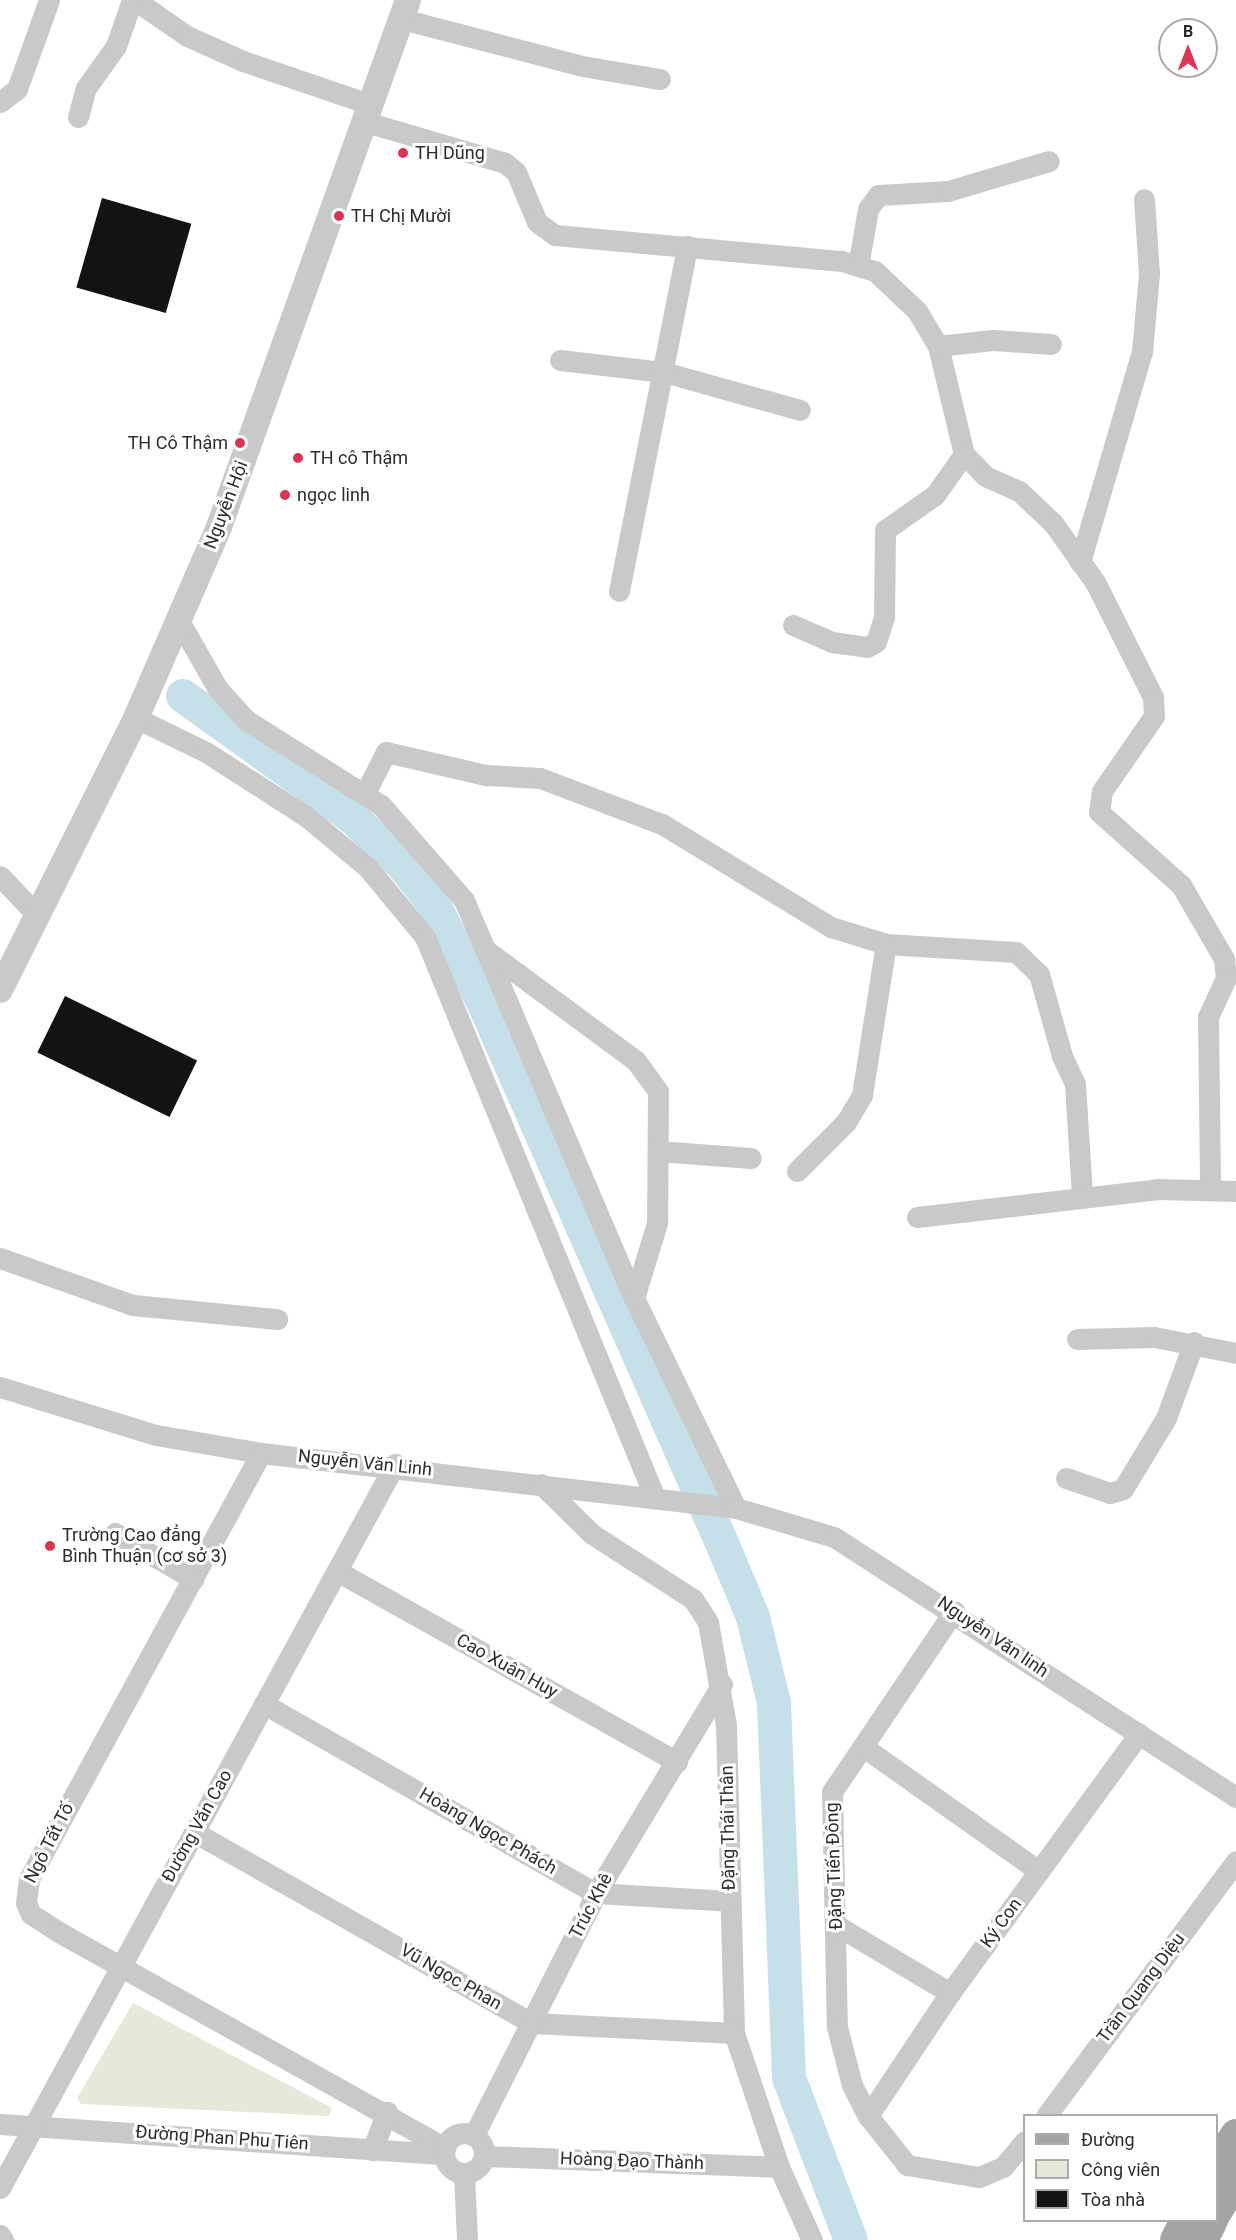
<!DOCTYPE html>
<html>
<head>
<meta charset="utf-8">
<style>
	body { margin:0 }
	#map { position:relative; width:1236px; height:2240px; overflow:hidden; background:#fff; font-family:Roboto,sans-serif }
	div>[style] { position:absolute }
	.green>* { inset:0; background:#e4e9da }
	.river>* { height:34px; margin:-17px; padding:0 17px; transform-origin:17px; border-radius:17px; background:#c6e0e9 }
	.building>* { inset:0; background:#131313; transform-origin:0 0 }
	.minor>* { height:21px; margin:-10.5px; padding:0 10.5px; transform-origin:10.5px; border-radius:10.5px; background:#c9c9c9 }
	.minor>.ring { margin:-10.5px; padding:0; box-sizing:content-box; background:none; border:21px solid #c9c9c9; border-radius:50% }
	.tertiary>* { height:26px; margin:-13px; padding:0 13px; transform-origin:13px; border-radius:13px; background:#c9c9c9 }
	.primary>* { height:32px; margin:-16px; padding:0 16px; transform-origin:16px; border-radius:16px; background:#a4a4a4 }
	.dots>* { width:16px; height:16px; translate:-50% -50%; box-sizing:border-box; border:3px solid #fff; border-radius:50% }
	span { translate:-50% -50%; white-space:nowrap; text-align:center; line-height:1.15; -webkit-text-stroke:6px #fff; paint-order:stroke }
	.poi-label { font-size:18px; color:#2c2c2c }
	.left { translate:0 -50%; text-align:left }
	.right { translate:-100% -50%; text-align:right }
	.street-label { font-size:18px; color:#2c2c2c }
	.legend { position:absolute; left:1023px; top:2114px; width:195px; height:108px; box-sizing:border-box; background:#fff; border:2px solid #ababab; margin:0; padding:8px 10px; list-style:none; font-size:18px; color:#2c2c2c }
	.legend li { display:flex; align-items:center; gap:12px; height:30px }
	.legend b { width:30px; border:2px solid #ababab }
	.north { position:absolute; left:1158px; top:18px; width:60px; height:60px; box-sizing:border-box; background:#fff; border:2px solid #ababab; border-radius:50%; rotate:0deg; font-size:16px; font-weight:700; line-height:24px; text-align:center; color:#2c2c2c }
	.north::after { content:''; display:block; margin:auto; width:21px; height:27px; background:#dd3455; clip-path:polygon(50% 0,100% 100%,50% 72%,0 100%) }
</style>
</head>
<body>
<div id="map">
	<div class="green">
		<div style="clip-path:polygon(133px 2003px,332px 2108px,329px 2116px,81px 2104px,77px 2098px)"></div>
	</div>
	<div class="river">
		<div style="left:183px;top:696px;width:208px;rotate:35.6deg"></div>
		<div style="left:352px;top:817px;width:71px;rotate:43.3deg"></div>
		<div style="left:404px;top:866px;width:47px;rotate:51.9deg"></div>
		<div style="left:433px;top:903px;width:115px;rotate:63.2deg"></div>
		<div style="left:485px;top:1006px;width:592px;rotate:66.2deg"></div>
		<div style="left:724px;top:1548px;width:75px;rotate:67.2deg"></div>
		<div style="left:753px;top:1617px;width:89px;rotate:76.3deg"></div>
		<div style="left:774px;top:1703px;width:375px;rotate:87.7deg"></div>
		<div style="left:789px;top:2078px;width:173px;rotate:69.1deg"></div>
	</div>
	<div class="building">
		<div style="left:102px;top:198px;width:93px;height:93px;rotate:16deg"></div>
		<div style="left:65px;top:996px;width:147px;height:63px;rotate:26deg"></div>
	</div>
	<div class="minor">
		<div style="left:135px;top:0;width:63px;rotate:34.7deg"></div>
		<div style="left:187px;top:36px;width:61px;rotate:24.1deg"></div>
		<div style="left:243px;top:61px;width:136px;rotate:18.8deg"></div>
		<div style="left:402px;top:19px;width:186px;rotate:14.6deg"></div>
		<div style="left:582px;top:66px;width:79px;rotate:9.5deg"></div>
		<div style="left:0;top:102px;width:21px;rotate:-37deg"></div>
		<div style="left:17px;top:89px;width:95px;rotate:-70.2deg"></div>
		<div style="left:78px;top:117px;width:30px;rotate:-75deg"></div>
		<div style="left:86px;top:88px;width:52px;rotate:-54.5deg"></div>
		<div style="left:116px;top:46px;width:49px;rotate:-70.8deg"></div>
		<div style="left:366px;top:122px;width:145px;rotate:16.4deg"></div>
		<div style="left:505px;top:163px;width:14px;rotate:39deg"></div>
		<div style="left:516px;top:172px;width:54px;rotate:67.2deg"></div>
		<div style="left:537px;top:222px;width:22px;rotate:36deg"></div>
		<div style="left:555px;top:235px;width:288px;rotate:5.2deg"></div>
		<div style="left:842px;top:261px;width:34px;rotate:17deg"></div>
		<div style="left:875px;top:271px;width:58px;rotate:43.6deg"></div>
		<div style="left:917px;top:311px;width:41px;rotate:59deg"></div>
		<div style="left:938px;top:346px;width:111px;rotate:76.5deg"></div>
		<div style="left:964px;top:454px;width:30px;rotate:46deg"></div>
		<div style="left:985px;top:476px;width:37px;rotate:24deg"></div>
		<div style="left:1019px;top:491px;width:47px;rotate:43.3deg"></div>
		<div style="left:1053px;top:523px;width:72px;rotate:54.6deg"></div>
		<div style="left:1095px;top:582px;width:129px;rotate:63.2deg"></div>
		<div style="left:1153px;top:697px;width:19px;rotate:87deg"></div>
		<div style="left:1154px;top:716px;width:91px;rotate:124.7deg"></div>
		<div style="left:1102px;top:791px;width:21px;rotate:98deg"></div>
		<div style="left:1099px;top:812px;width:110px;rotate:41.7deg"></div>
		<div style="left:1181px;top:885px;width:86px;rotate:59.8deg"></div>
		<div style="left:1224px;top:959px;width:19px;rotate:84deg"></div>
		<div style="left:1226px;top:978px;width:43px;rotate:114.8deg"></div>
		<div style="left:1208px;top:1017px;width:170px;rotate:89.3deg"></div>
		<div style="left:858px;top:266px;width:58px;rotate:-80deg"></div>
		<div style="left:868px;top:209px;width:17px;rotate:-54deg"></div>
		<div style="left:878px;top:195px;width:70px;rotate:-3.3deg"></div>
		<div style="left:948px;top:191px;width:105px;rotate:-16.5deg"></div>
		<div style="left:938px;top:346px;width:55px;rotate:-6.2deg"></div>
		<div style="left:993px;top:340px;width:58px;rotate:3.9deg"></div>
		<div style="left:560px;top:360px;width:105px;rotate:6.6deg"></div>
		<div style="left:664px;top:372px;width:141px;rotate:15.6deg"></div>
		<div style="left:1080px;top:562px;width:219px;rotate:-73.6deg"></div>
		<div style="left:1142px;top:352px;width:78px;rotate:-84.9deg"></div>
		<div style="left:1149px;top:274px;width:75px;rotate:-93.8deg"></div>
		<div style="left:619px;top:591px;width:352px;rotate:-78.8deg"></div>
		<div style="left:178px;top:619px;width:81px;rotate:60.3deg"></div>
		<div style="left:218px;top:689px;width:42px;rotate:47.9deg"></div>
		<div style="left:246px;top:720px;width:160px;rotate:32.2deg"></div>
		<div style="left:381px;top:805px;width:126px;rotate:48.9deg"></div>
		<div style="left:464px;top:900px;width:433px;rotate:66.9deg"></div>
		<div style="left:634px;top:1298px;width:233px;rotate:64.1deg"></div>
		<div style="left:793px;top:625px;width:43px;rotate:23.6deg"></div>
		<div style="left:832px;top:642px;width:35px;rotate:8deg"></div>
		<div style="left:867px;top:647px;width:10px;rotate:-29deg"></div>
		<div style="left:876px;top:642px;width:26px;rotate:-72deg"></div>
		<div style="left:884px;top:617px;width:87px;rotate:-89.3deg"></div>
		<div style="left:885px;top:530px;width:61px;rotate:-35deg"></div>
		<div style="left:935px;top:495px;width:50px;rotate:-54.7deg"></div>
		<div style="left:136px;top:718px;width:78px;rotate:25.9deg"></div>
		<div style="left:206px;top:752px;width:120px;rotate:32.8deg"></div>
		<div style="left:307px;top:817px;width:80px;rotate:39.9deg"></div>
		<div style="left:368px;top:868px;width:89px;rotate:50.4deg"></div>
		<div style="left:425px;top:937px;width:606px;rotate:67.71deg"></div>
		<div style="left:365px;top:793px;width:46px;rotate:-62.9deg"></div>
		<div style="left:386px;top:752px;width:103px;rotate:13deg"></div>
		<div style="left:486px;top:775px;width:54px;rotate:3.2deg"></div>
		<div style="left:540px;top:778px;width:130px;rotate:20.7deg"></div>
		<div style="left:662px;top:824px;width:198px;rotate:31.4deg"></div>
		<div style="left:831px;top:927px;width:58px;rotate:17.2deg"></div>
		<div style="left:886px;top:944px;width:130px;rotate:3.5deg"></div>
		<div style="left:1016px;top:952px;width:32px;rotate:44deg"></div>
		<div style="left:1039px;top:974px;width:85px;rotate:74.3deg"></div>
		<div style="left:1062px;top:1056px;width:31px;rotate:65deg"></div>
		<div style="left:1075px;top:1084px;width:112px;rotate:86.4deg"></div>
		<div style="left:0;top:876px;width:51px;rotate:46.6deg"></div>
		<div style="left:487px;top:951px;width:185px;rotate:36.4deg"></div>
		<div style="left:636px;top:1061px;width:37px;rotate:54deg"></div>
		<div style="left:658px;top:1091px;width:132px;rotate:90.4deg"></div>
		<div style="left:657px;top:1223px;width:78px;rotate:107deg"></div>
		<div style="left:658px;top:1151px;width:93px;rotate:4.3deg"></div>
		<div style="left:797px;top:1171px;width:69px;rotate:-45deg"></div>
		<div style="left:846px;top:1122px;width:31px;rotate:-59deg"></div>
		<div style="left:862px;top:1095px;width:153px;rotate:-81deg"></div>
		<div style="left:917px;top:1217px;width:243px;rotate:-6.6deg"></div>
		<div style="left:1158px;top:1189px;width:78px;rotate:1.5deg"></div>
		<div style="left:0;top:1258px;width:141px;rotate:19.5deg"></div>
		<div style="left:133px;top:1305px;width:145px;rotate:5.6deg"></div>
		<div style="left:1077px;top:1339px;width:77px;rotate:-1.5deg"></div>
		<div style="left:1154px;top:1337px;width:84px;rotate:11deg"></div>
		<div style="left:0;top:1387px;width:163px;rotate:17.1deg"></div>
		<div style="left:156px;top:1435px;width:107px;rotate:9.7deg"></div>
		<div style="left:261px;top:1453px;width:478px;rotate:6.6deg"></div>
		<div style="left:736px;top:1508px;width:102px;rotate:16.5deg"></div>
		<div style="left:834px;top:1537px;width:479px;rotate:32.9deg"></div>
		<div style="left:261px;top:1453px;width:484px;rotate:118.6deg"></div>
		<div style="left:29px;top:1878px;width:25px;rotate:97deg"></div>
		<div style="left:26px;top:1903px;width:12px;rotate:66deg"></div>
		<div style="left:31px;top:1914px;width:31px;rotate:33deg"></div>
		<div style="left:57px;top:1931px;width:445px;rotate:29.2deg"></div>
		<div style="left:1066px;top:1478px;width:46px;rotate:18.8deg"></div>
		<div style="left:1110px;top:1493px;width:14px;rotate:-17deg"></div>
		<div style="left:1123px;top:1489px;width:83px;rotate:-58.8deg"></div>
		<div style="left:1166px;top:1418px;width:81px;rotate:-69.8deg"></div>
		<div style="left:541px;top:1484px;width:71px;rotate:44.4deg"></div>
		<div style="left:592px;top:1534px;width:120px;rotate:32.8deg"></div>
		<div style="left:693px;top:1599px;width:27px;rotate:57deg"></div>
		<div style="left:708px;top:1622px;width:105px;rotate:80.1deg"></div>
		<div style="left:726px;top:1725px;width:308px;rotate:88.5deg"></div>
		<div style="left:734px;top:2033px;width:141px;rotate:71.4deg"></div>
		<div style="left:779px;top:2167px;width:80px;rotate:65.7deg"></div>
		<div style="left:115px;top:1533px;width:91px;rotate:30.5deg"></div>
		<div style="left:337px;top:1571px;width:390px;rotate:29.3deg"></div>
		<div style="left:954px;top:1611px;width:218px;rotate:124deg"></div>
		<div style="left:832px;top:1792px;width:235px;rotate:88.8deg"></div>
		<div style="left:837px;top:2027px;width:60px;rotate:75.5deg"></div>
		<div style="left:852px;top:2085px;width:35px;rotate:63deg"></div>
		<div style="left:868px;top:2116px;width:63px;rotate:51.5deg"></div>
		<div style="left:907px;top:2165px;width:73px;rotate:9.5deg"></div>
		<div style="left:979px;top:2177px;width:26px;rotate:-23deg"></div>
		<div style="left:1003px;top:2167px;width:33px;rotate:-50deg"></div>
		<div style="left:264px;top:1704px;width:382px;rotate:29.7deg"></div>
		<div style="left:596px;top:1893px;width:133px;rotate:3.4deg"></div>
		<div style="left:865px;top:1748px;width:213px;rotate:35.3deg"></div>
		<div style="left:194px;top:1832px;width:387px;rotate:29.5deg"></div>
		<div style="left:531px;top:2023px;width:203px;rotate:2.8deg"></div>
		<div style="left:836px;top:1925px;width:133px;rotate:30.8deg"></div>
		<div style="left:868px;top:2116px;width:148px;rotate:-56.3deg"></div>
		<div style="left:950px;top:1993px;width:321px;rotate:-53.9deg"></div>
		<div style="left:1046px;top:2116px;width:318px;rotate:-53.3deg"></div>
		<div style="left:0;top:2124px;width:445px;rotate:3.9deg"></div>
		<div class="ring" style="left:444px;top:2133px;width:19px;height:19px"></div>
		<div style="left:474px;top:2135px;width:271px;rotate:-63.2deg"></div>
		<div style="left:596px;top:1893px;width:244px;rotate:-58.9deg"></div>
		<div style="left:372px;top:2150px;width:41px;rotate:-68.5deg"></div>
		<div style="left:485px;top:2156px;width:294px;rotate:2.1deg"></div>
		<div style="left:464px;top:2174px;width:66px;rotate:87.4deg"></div>
		<div style="left:0;top:2188px;width:825px;rotate:-61.38deg"></div>
		<div style="left:0;top:2235px;width:6px;rotate:59deg"></div>
	</div>
	<div class="tertiary">
		<div style="left:0;top:990px;width:304px;rotate:-63.4deg"></div>
		<div style="left:136px;top:718px;width:208px;rotate:-66.5deg"></div>
		<div style="left:219px;top:527px;width:560px;rotate:-70.27deg"></div>
	</div>
	<div class="primary">
		<div style="left:1216px;top:2166px;width:37px;rotate:-57deg"></div>
		<div style="left:1216px;top:2212px;width:39px;rotate:-59deg"></div>
		<div style="left:1176px;top:2240px;width:22px;rotate:-63deg"></div>
		<div style="left:1202px;top:2240px;width:22px;rotate:-63deg"></div>
	</div>
	<div class="dots">
		<div style="left:403px;top:153px;background:#dd3455"></div>
		<div style="left:339px;top:216px;background:#dd3455"></div>
		<div style="left:240px;top:443px;background:#dd3455"></div>
		<div style="left:298px;top:458px;background:#dd3455"></div>
		<div style="left:285px;top:495px;background:#dd3455"></div>
		<div style="left:50px;top:1546px;background:#dd3455"></div>
	</div>
	<div class="poi-label">
		<span class="left" style="left:415px;top:153px">TH Dũng</span>
		<span class="left" style="left:351px;top:216px">TH Chị Mười</span>
		<span class="right" style="left:228px;top:443px">TH Cô Thậm</span>
		<span class="left" style="left:310px;top:458px">TH cô Thậm</span>
		<span class="left" style="left:297px;top:495px">ngọc linh</span>
		<span class="left" style="left:62px;top:1546px">Trường Cao đẳng<br>Bình Thuận (cơ sở 3)</span>
	</div>
	<div class="street-label">
		<span style="left:226px;top:505px;rotate:-69deg">Nguyễn Hội</span>
		<span style="left:365px;top:1463px;rotate:6deg">Nguyễn Văn Linh</span>
		<span style="left:993px;top:1637px;rotate:34deg">Nguyễn Văn linh</span>
		<span style="left:507px;top:1666px;rotate:29deg">Cao Xuân Huy</span>
		<span style="left:197px;top:1826px;rotate:-61deg">Đường Văn Cao</span>
		<span style="left:728px;top:1828px;rotate:-91deg">Đặng Thái Thân</span>
		<span style="left:488px;top:1831px;rotate:30deg">Hoàng Ngọc Phách</span>
		<span style="left:49px;top:1843px;rotate:-63deg">Ngô Tất Tố</span>
		<span style="left:834px;top:1866px;rotate:-92deg">Đặng Tiến Đông</span>
		<span style="left:591px;top:1906px;rotate:-62deg">Trúc Khê</span>
		<span style="left:1001px;top:1923px;rotate:-54deg">Ký Con</span>
		<span style="left:451px;top:1977px;rotate:30deg">Vũ Ngọc Phan</span>
		<span style="left:1141px;top:1988px;rotate:-53deg">Trần Quang Diệu</span>
		<span style="left:222px;top:2138px;rotate:4deg">Đường Phan Phu Tiên</span>
		<span style="left:632px;top:2161px;rotate:2deg">Hoàng Đạo Thành</span>
	</div>
	<ul class="legend">
	<li><b style="height:8px;background:#a4a4a4"></b>Đường</li>
	<li><b style="height:16px;background:#e4e9da"></b>Công viên</li>
	<li><b style="height:16px;background:#131313"></b>Tòa nhà</li>
	</ul>
	<div class="north">B</div>
</div>
</body>
</html>
